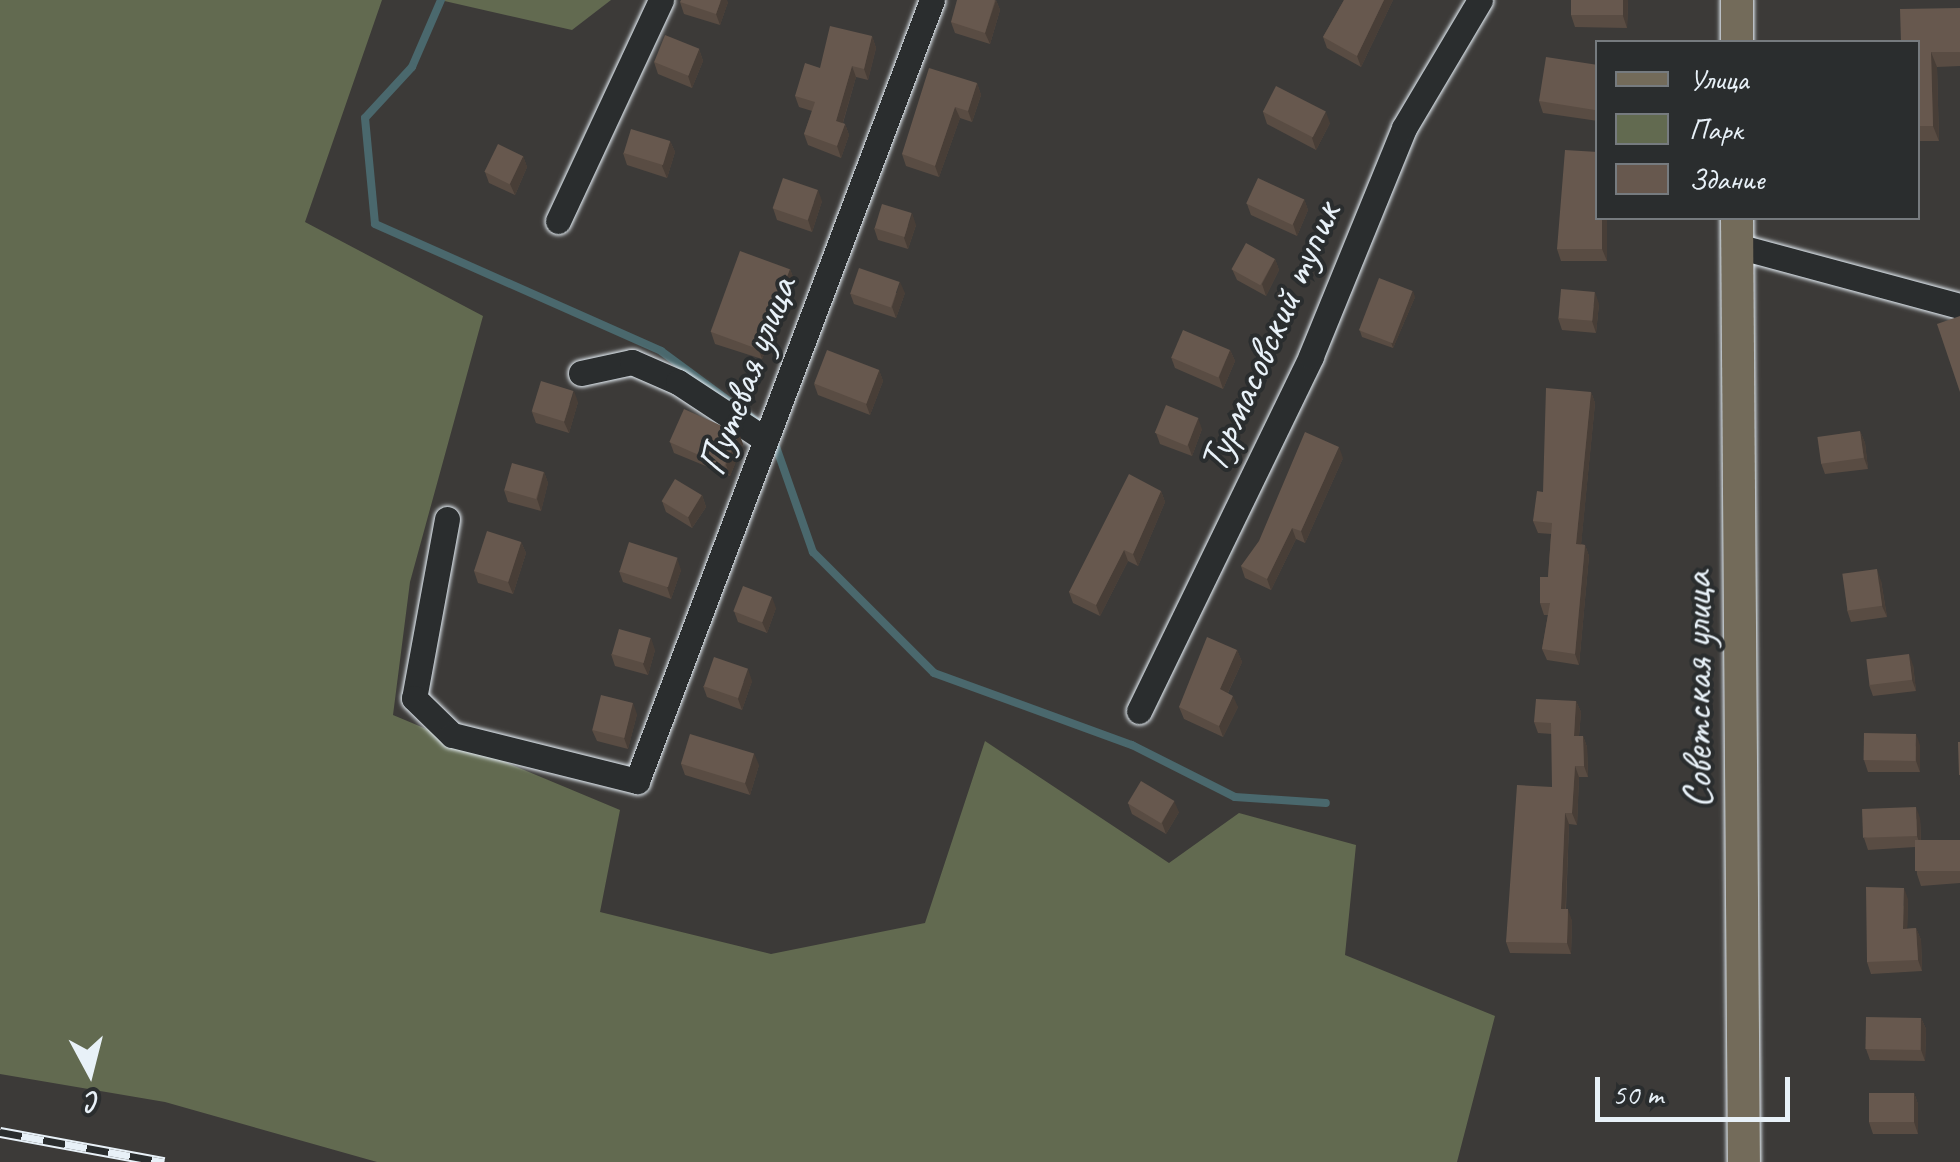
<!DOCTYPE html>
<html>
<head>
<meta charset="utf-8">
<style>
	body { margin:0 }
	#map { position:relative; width:1960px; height:1162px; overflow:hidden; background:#3c3a38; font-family:Caveat,sans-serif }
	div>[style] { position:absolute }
	.green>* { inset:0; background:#626a50 }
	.stream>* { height:8px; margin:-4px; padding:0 4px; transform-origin:4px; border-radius:4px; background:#4a686d }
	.roads { filter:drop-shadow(0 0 2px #e8f1f8) drop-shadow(0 0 2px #e8f1f8) }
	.minor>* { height:25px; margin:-12.5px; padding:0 12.5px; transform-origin:12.5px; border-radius:12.5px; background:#2a2d2e }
	.major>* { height:32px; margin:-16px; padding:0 16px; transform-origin:16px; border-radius:16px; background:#736b5a }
	.rail>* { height:11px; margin-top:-5.5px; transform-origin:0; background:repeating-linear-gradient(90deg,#2a2d2e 0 22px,#e8f1f8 0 44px); box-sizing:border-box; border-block:2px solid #e8f1f8 }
	.wall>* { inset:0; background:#594c43 }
	.shaded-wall>* { inset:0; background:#483e37 }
	.building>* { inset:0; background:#67584e; transform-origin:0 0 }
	span { translate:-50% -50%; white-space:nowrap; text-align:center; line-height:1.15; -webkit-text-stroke:8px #2a2d2e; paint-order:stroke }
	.street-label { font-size:42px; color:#e8f1f8 }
	.legend { position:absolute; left:1595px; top:40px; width:325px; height:180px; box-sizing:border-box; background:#2a2d2e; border:2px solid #767b7f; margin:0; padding:12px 18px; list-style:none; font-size:30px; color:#e8f1f8 }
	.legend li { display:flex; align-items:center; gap:20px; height:50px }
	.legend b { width:50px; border:2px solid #767b7f }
	.north { position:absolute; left:40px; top:1022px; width:100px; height:100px; -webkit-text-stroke:8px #2a2d2e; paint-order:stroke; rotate:173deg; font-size:28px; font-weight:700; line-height:40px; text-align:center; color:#e8f1f8 }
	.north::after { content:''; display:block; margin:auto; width:35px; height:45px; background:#e8f1f8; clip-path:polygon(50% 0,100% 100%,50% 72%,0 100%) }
	.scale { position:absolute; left:1595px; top:1077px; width:195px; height:45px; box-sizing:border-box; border:5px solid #e8f1f8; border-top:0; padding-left:12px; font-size:30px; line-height:35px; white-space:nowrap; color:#e8f1f8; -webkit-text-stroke:8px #2a2d2e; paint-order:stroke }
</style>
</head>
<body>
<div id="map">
	<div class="green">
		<div style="clip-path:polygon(0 0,382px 0,305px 222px,483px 316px,410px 582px,393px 715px,620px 810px,600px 912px,771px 954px,925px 923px,985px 741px,1169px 863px,1239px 813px,1356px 845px,1345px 955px,1495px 1016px,1457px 1162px,377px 1162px,165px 1102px,0 1074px)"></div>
		<div style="clip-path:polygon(440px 0,611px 0,572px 30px)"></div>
	</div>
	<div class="stream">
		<div style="left:441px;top:0;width:73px;rotate:113.4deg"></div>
		<div style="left:412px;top:67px;width:69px;rotate:132.7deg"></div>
		<div style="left:365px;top:118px;width:106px;rotate:84.6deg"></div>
		<div style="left:375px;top:224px;width:313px;rotate:23.9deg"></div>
		<div style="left:661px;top:351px;width:118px;rotate:36.4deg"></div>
		<div style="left:773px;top:438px;width:121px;rotate:70.7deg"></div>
		<div style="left:813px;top:552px;width:171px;rotate:45deg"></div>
		<div style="left:934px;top:673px;width:211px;rotate:20deg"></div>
		<div style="left:1132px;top:745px;width:115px;rotate:26.8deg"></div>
		<div style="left:1235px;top:797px;width:91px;rotate:3.8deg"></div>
	</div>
	<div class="roads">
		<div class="minor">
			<div style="left:558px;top:221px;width:244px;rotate:-65deg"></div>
			<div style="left:1737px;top:246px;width:231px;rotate:15.1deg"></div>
			<div style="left:581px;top:373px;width:52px;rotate:-12.2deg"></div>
			<div style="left:632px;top:362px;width:50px;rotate:23.5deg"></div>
			<div style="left:678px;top:382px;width:105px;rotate:33.4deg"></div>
			<div style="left:447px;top:519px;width:182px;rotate:100.4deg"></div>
			<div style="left:414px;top:698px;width:53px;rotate:44.2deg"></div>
			<div style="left:452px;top:735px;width:191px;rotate:14deg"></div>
			<div style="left:637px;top:781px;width:835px;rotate:-69.31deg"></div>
			<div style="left:1139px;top:711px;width:394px;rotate:-64.1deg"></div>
			<div style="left:1311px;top:356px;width:246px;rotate:-67.8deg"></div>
			<div style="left:1404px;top:128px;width:149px;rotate:-59.3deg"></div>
		</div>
		<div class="major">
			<div style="left:1737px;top:0;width:42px;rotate:90deg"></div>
			<div style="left:1737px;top:218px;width:944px;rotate:89.58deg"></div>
		</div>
	</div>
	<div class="rail">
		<div style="left:0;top:1132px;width:167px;rotate:10.4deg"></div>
	</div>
	<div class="wall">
		<div style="clip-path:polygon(996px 0,1000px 10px,990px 44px,955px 33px,951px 22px)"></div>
		<div style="clip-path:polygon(1344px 0,1393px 0,1361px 67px,1327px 48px,1323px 37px)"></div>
		<div style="clip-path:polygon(1628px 0,1627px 28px,1575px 27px,1571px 15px)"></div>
		<div style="clip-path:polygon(680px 2px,728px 2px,720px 25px,684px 14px)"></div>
		<div style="clip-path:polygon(1960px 8px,1960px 66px,1937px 67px,1939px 141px,1918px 141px,1918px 42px)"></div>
		<div style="clip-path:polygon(872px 36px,876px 48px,868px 80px,856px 77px,843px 123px,845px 124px,849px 135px,841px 158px,808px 145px,804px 134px,812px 111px,799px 107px,795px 96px,820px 68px)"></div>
		<div style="clip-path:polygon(699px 49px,703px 61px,692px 88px,658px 74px,654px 62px)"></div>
		<div style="clip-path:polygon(1598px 65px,1598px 121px,1543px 113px,1539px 101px)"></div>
		<div style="clip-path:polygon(977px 83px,981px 95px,972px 122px,960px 118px,939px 177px,906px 166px,902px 154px)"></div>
		<div style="clip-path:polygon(1263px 112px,1330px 123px,1316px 150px,1267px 124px)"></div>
		<div style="clip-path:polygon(670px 141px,675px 152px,667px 178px,627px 165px,623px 153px)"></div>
		<div style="clip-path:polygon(523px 156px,527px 167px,515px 195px,489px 183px,485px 172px)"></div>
		<div style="clip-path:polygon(1304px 199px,1308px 210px,1297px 236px,1251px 215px,1247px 204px)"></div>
		<div style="clip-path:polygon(822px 201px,812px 232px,777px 220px,773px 208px)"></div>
		<div style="clip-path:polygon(1598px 218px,1607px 218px,1607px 261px,1561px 261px,1557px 249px)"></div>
		<div style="clip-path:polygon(916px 225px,908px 249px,878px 240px,874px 228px)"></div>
		<div style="clip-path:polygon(1275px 259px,1279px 270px,1266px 296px,1237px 280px,1232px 269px)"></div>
		<div style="clip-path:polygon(790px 269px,794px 280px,762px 359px,715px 344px,711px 332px)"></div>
		<div style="clip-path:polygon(850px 293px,905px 293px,896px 318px,854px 304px)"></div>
		<div style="clip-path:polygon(1415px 297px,1393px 348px,1362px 337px,1360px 331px)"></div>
		<div style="clip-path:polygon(1599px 304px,1596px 333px,1562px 330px,1558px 318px)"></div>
		<div style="clip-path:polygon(1230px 350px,1235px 361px,1223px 389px,1175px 368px,1171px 357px)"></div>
		<div style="clip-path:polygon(879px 370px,883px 381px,870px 415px,818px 395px,814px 384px)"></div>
		<div style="clip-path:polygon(1591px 392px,1595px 403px,1581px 544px,1585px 545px,1589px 556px,1579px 665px,1547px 660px,1542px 649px,1548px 615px,1544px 615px,1540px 603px,1548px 577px,1551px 534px,1538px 533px,1533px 521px,1543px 492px)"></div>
		<div style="clip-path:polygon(578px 402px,569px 433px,536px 423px,532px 412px)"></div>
		<div style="clip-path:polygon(1202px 429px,1192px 456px,1160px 444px,1156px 433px)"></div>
		<div style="clip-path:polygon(1860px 431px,1865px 443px,1868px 469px,1825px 474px,1821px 463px)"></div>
		<div style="clip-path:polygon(670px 442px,743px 444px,730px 476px,674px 453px)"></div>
		<div style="clip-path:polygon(1343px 458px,1305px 543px,1296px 539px,1271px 590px,1245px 578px,1241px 566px)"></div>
		<div style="clip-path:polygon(544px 472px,548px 483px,541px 511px,508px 502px,504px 490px)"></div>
		<div style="clip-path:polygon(1161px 491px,1165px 502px,1138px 566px,1128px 561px,1100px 616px,1073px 603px,1069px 592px)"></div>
		<div style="clip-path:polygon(702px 495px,706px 507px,692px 528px,666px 512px,662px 501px)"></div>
		<div style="clip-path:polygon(521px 542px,526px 553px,513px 594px,478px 583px,474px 571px)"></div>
		<div style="clip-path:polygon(681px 570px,671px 599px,623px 582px,619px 571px)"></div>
		<div style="clip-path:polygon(1881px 581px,1887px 617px,1851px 622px,1847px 610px)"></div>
		<div style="clip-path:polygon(776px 608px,767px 633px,738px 622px,734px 611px)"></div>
		<div style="clip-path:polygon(655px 650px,648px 675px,615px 666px,611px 654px)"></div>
		<div style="clip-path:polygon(1237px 650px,1242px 662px,1228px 693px,1238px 707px,1223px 737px,1184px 719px,1179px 707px)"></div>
		<div style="clip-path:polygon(1913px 665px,1916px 691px,1873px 696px,1869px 685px)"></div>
		<div style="clip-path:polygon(752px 681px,742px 710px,707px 697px,703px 686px)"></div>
		<div style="clip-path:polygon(1576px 701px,1581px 712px,1579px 736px,1583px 736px,1587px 747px,1588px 777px,1579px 777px,1577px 825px,1569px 824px,1566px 909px,1572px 921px,1571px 954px,1510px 953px,1506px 942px,1552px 787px,1552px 734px,1538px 733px,1534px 722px)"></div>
		<div style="clip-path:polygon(637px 714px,628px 749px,597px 741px,592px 730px)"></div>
		<div style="clip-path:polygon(1920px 745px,1920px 772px,1868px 772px,1864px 760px)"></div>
		<div style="clip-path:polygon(681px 764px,759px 765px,750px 795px,685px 775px)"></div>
		<div style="clip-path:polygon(1128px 803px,1179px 812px,1166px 834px,1132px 814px)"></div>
		<div style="clip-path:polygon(1920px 818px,1921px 842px,1960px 840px,1960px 883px,1921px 886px,1917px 874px,1915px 847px,1868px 850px,1864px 838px)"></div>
		<div style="clip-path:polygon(1908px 899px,1907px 929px,1916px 928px,1921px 940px,1922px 971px,1871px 974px,1867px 962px)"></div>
		<div style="clip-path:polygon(1921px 1018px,1926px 1029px,1925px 1061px,1870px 1060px,1866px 1049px)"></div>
		<div style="clip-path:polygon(1914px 1093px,1918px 1104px,1918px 1134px,1873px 1134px,1869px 1122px)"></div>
	</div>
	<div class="shaded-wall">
		<div style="clip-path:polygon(721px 0,727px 0,728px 2px,720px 25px,716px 14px)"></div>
		<div style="clip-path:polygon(996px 0,1000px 10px,990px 44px,985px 33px)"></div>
		<div style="clip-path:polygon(1384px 0,1393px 0,1361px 67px,1357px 56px)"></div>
		<div style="clip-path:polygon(1623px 0,1628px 0,1627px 28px,1623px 16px)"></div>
		<div style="clip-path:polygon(872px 36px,876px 48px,868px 80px,864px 69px)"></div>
		<div style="clip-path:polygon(699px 49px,703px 61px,692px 88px,688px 76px)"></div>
		<div style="clip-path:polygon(1931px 52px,1937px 67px,1939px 141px,1933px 126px)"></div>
		<div style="clip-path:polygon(852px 66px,856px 77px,840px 132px,836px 121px)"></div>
		<div style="clip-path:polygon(977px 83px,981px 95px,972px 122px,968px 111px)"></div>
		<div style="clip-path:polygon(955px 107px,960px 118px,939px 177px,935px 166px)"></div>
		<div style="clip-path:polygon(1326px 112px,1330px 123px,1316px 150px,1312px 138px)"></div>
		<div style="clip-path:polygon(845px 124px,849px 135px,841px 158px,837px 146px)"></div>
		<div style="clip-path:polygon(670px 141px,675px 152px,667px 178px,662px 166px)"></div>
		<div style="clip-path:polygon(523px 156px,527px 167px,515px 195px,510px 184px)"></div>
		<div style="clip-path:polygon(818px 190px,822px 201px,812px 232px,808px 220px)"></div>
		<div style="clip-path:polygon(1304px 199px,1308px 210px,1297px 236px,1293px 224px)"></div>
		<div style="clip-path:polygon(912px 213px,916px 225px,908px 249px,904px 238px)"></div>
		<div style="clip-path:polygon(1602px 218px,1607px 218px,1607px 261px,1602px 249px)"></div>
		<div style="clip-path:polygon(1275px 259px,1279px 270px,1266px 296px,1262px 284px)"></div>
		<div style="clip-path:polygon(790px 269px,794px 280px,762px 359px,758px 348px)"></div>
		<div style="clip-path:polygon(900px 282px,905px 293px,896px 318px,892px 307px)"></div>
		<div style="clip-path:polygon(1413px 291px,1415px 297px,1393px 348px,1391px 342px)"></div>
		<div style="clip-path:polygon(1595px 292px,1599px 304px,1596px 333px,1592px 321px)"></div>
		<div style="clip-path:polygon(1230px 350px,1235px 361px,1223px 389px,1219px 377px)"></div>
		<div style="clip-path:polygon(879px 370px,883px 381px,870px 415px,866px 404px)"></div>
		<div style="clip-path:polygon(574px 391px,578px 402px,569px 433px,564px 422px)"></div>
		<div style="clip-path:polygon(1591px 392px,1595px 403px,1580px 556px,1576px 544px)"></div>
		<div style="clip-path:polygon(1198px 418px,1202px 429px,1192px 456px,1188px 445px)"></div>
		<div style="clip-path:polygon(1860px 431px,1865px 443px,1868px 469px,1864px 458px)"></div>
		<div style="clip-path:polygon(739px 433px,743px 444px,730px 476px,726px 465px)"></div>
		<div style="clip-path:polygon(1339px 447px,1343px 458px,1305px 543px,1301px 531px)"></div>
		<div style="clip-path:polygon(544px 472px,548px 483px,541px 511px,537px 499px)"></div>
		<div style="clip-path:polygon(1161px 491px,1165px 502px,1138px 566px,1133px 554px)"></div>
		<div style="clip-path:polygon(702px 495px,706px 507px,692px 528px,688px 517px)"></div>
		<div style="clip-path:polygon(1292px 528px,1296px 539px,1271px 590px,1267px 579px)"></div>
		<div style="clip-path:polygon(521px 542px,526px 553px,513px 594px,508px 582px)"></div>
		<div style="clip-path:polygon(1585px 545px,1589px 556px,1579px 665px,1575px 654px)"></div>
		<div style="clip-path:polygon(1124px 550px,1128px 561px,1100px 616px,1096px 605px)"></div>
		<div style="clip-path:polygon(677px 558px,681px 570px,671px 599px,667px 587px)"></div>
		<div style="clip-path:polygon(1877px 569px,1881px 581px,1887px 617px,1882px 606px)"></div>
		<div style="clip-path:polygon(772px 597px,776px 608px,767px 633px,762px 622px)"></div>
		<div style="clip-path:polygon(651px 638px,655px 650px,648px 675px,643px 664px)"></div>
		<div style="clip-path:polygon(1237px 650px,1242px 662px,1224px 701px,1220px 689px)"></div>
		<div style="clip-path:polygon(1909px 654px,1913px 665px,1916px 691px,1912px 680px)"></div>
		<div style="clip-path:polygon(748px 669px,752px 681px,742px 710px,738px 699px)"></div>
		<div style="clip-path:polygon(1233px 696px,1238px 707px,1223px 737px,1219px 726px)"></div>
		<div style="clip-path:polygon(1576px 701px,1581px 712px,1578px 747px,1574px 736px)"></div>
		<div style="clip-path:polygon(633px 703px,637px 714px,628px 749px,624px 738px)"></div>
		<div style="clip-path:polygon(1916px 734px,1920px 745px,1920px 772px,1916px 761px)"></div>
		<div style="clip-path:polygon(1583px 736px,1587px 747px,1588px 777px,1584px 766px)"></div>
		<div style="clip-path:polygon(754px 753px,759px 765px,750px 795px,745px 783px)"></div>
		<div style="clip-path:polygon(1575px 766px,1579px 777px,1577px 825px,1572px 813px)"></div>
		<div style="clip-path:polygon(1174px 801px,1179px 812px,1166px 834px,1162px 823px)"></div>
		<div style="clip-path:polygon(1916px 807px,1920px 818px,1921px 847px,1917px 836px)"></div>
		<div style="clip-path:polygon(1565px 813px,1569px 824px,1565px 920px,1561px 909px)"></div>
		<div style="clip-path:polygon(1904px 888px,1908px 899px,1907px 940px,1903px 929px)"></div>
		<div style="clip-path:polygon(1568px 909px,1572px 921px,1571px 954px,1567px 943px)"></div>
		<div style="clip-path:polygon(1916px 928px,1921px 940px,1922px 971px,1918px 960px)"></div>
		<div style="clip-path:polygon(1921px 1018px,1926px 1029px,1925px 1061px,1921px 1050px)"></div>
		<div style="clip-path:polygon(1914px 1093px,1918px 1104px,1918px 1134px,1914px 1122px)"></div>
	</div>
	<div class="building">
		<div style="clip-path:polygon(681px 0,721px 0,716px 14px,680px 2px)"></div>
		<div style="clip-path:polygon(957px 0,995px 0,985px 33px,951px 22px)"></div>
		<div style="clip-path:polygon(1344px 0,1384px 0,1357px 56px,1323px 37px)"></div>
		<div style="left:1571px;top:0;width:52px;height:15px"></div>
		<div style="clip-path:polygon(1960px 8px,1960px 52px,1931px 52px,1933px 126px,1918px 126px,1918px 42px,1901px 42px,1900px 9px)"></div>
		<div style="clip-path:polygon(830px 26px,872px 36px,864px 69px,852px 66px,836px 121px,845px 124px,837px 146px,804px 134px,815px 102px,795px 96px,805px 63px,820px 68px)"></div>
		<div style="left:665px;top:35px;width:37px;height:29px;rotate:22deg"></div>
		<div style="clip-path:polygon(1546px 57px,1598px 65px,1598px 95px,1595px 110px,1539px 101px)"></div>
		<div style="clip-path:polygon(929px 68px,977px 83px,968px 111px,955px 107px,935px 166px,902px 154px)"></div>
		<div style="left:1276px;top:86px;width:56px;height:29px;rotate:27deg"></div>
		<div style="left:631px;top:129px;width:41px;height:25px;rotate:17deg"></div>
		<div style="left:498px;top:144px;width:28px;height:31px;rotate:26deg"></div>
		<div style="clip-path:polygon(1565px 150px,1598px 152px,1598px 218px,1602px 218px,1602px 249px,1557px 249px)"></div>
		<div style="left:783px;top:178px;width:37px;height:32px;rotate:19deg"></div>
		<div style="left:1258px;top:178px;width:51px;height:28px;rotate:25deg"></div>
		<div style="left:882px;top:204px;width:31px;height:25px;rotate:17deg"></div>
		<div style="left:1246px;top:243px;width:33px;height:30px;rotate:29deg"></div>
		<div style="left:740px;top:251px;width:53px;height:86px;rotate:20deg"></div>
		<div style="left:859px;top:268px;width:43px;height:27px;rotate:19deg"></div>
		<div style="left:1379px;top:278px;width:36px;height:56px;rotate:21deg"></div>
		<div style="left:1561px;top:289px;width:34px;height:29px;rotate:5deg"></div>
		<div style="clip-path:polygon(1960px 316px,1960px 392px,1937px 324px)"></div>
		<div style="left:1183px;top:330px;width:51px;height:30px;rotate:23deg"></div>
		<div style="left:827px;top:350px;width:56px;height:36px;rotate:21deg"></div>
		<div style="left:541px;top:381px;width:34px;height:32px;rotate:17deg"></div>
		<div style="clip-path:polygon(1546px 388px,1591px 392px,1576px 544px,1585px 545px,1575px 654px,1542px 649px,1550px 603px,1540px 603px,1540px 577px,1548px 577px,1552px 523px,1533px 521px,1537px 491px,1543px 492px)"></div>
		<div style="left:1166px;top:405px;width:35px;height:30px;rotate:22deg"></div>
		<div style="left:684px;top:409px;width:60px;height:36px;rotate:24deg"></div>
		<div style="left:1860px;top:431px;width:27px;height:43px;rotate:82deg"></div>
		<div style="clip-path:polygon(1305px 432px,1339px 447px,1301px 531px,1292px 528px,1267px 579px,1241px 566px,1259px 541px)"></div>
		<div style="left:512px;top:463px;width:33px;height:28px;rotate:16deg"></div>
		<div style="clip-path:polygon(1129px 474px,1161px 491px,1133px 554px,1124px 550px,1096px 605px,1069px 592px)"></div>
		<div style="left:675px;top:479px;width:31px;height:26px;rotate:31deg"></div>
		<div style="left:487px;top:531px;width:36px;height:42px;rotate:18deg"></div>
		<div style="left:629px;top:542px;width:51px;height:31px;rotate:18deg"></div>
		<div style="left:1877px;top:569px;width:37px;height:35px;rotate:82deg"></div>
		<div style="left:743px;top:586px;width:31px;height:27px;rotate:21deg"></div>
		<div style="left:619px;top:629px;width:33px;height:26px;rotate:16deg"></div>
		<div style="clip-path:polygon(1207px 637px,1237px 650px,1220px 689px,1233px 696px,1219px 726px,1179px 707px)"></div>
		<div style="left:1909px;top:654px;width:26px;height:43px;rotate:83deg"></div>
		<div style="left:714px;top:657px;width:36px;height:31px;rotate:19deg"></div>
		<div style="left:601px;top:695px;width:33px;height:36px;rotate:14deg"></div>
		<div style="clip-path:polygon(1536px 699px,1576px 701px,1574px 736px,1583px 736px,1584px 766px,1575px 766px,1572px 813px,1565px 813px,1561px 909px,1568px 909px,1567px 943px,1506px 942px,1517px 785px,1552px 787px,1551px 723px,1534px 722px)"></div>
		<div style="left:1864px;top:733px;width:52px;height:27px;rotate:1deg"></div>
		<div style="left:690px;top:734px;width:67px;height:31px;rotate:17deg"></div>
		<div style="clip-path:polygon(1958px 742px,1960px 742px,1960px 775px,1959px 775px)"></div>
		<div style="left:1141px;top:781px;width:39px;height:26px;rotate:31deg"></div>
		<div style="left:1916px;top:807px;width:29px;height:54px;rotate:88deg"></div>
		<div style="left:1960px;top:840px;width:31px;height:45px;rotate:90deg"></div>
		<div style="clip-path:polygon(1866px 887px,1904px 888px,1903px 929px,1916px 928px,1918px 960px,1867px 962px)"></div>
		<div style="left:1866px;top:1017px;width:55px;height:32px;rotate:1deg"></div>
		<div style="left:1869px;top:1093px;width:45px;height:29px"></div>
	</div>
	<div class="street-label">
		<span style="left:1270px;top:337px;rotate:-66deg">Турмасовский тупик</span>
		<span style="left:747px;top:376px;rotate:-69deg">Путевая улица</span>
		<span style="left:1698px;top:690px;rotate:-90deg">Советская улица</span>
	</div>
	<ul class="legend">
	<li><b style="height:12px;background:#736b5a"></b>Улица</li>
	<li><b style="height:28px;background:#626a50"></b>Парк</li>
	<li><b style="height:28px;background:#67584e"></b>Здание</li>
	</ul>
	<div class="north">С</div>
	<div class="scale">50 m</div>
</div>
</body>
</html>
